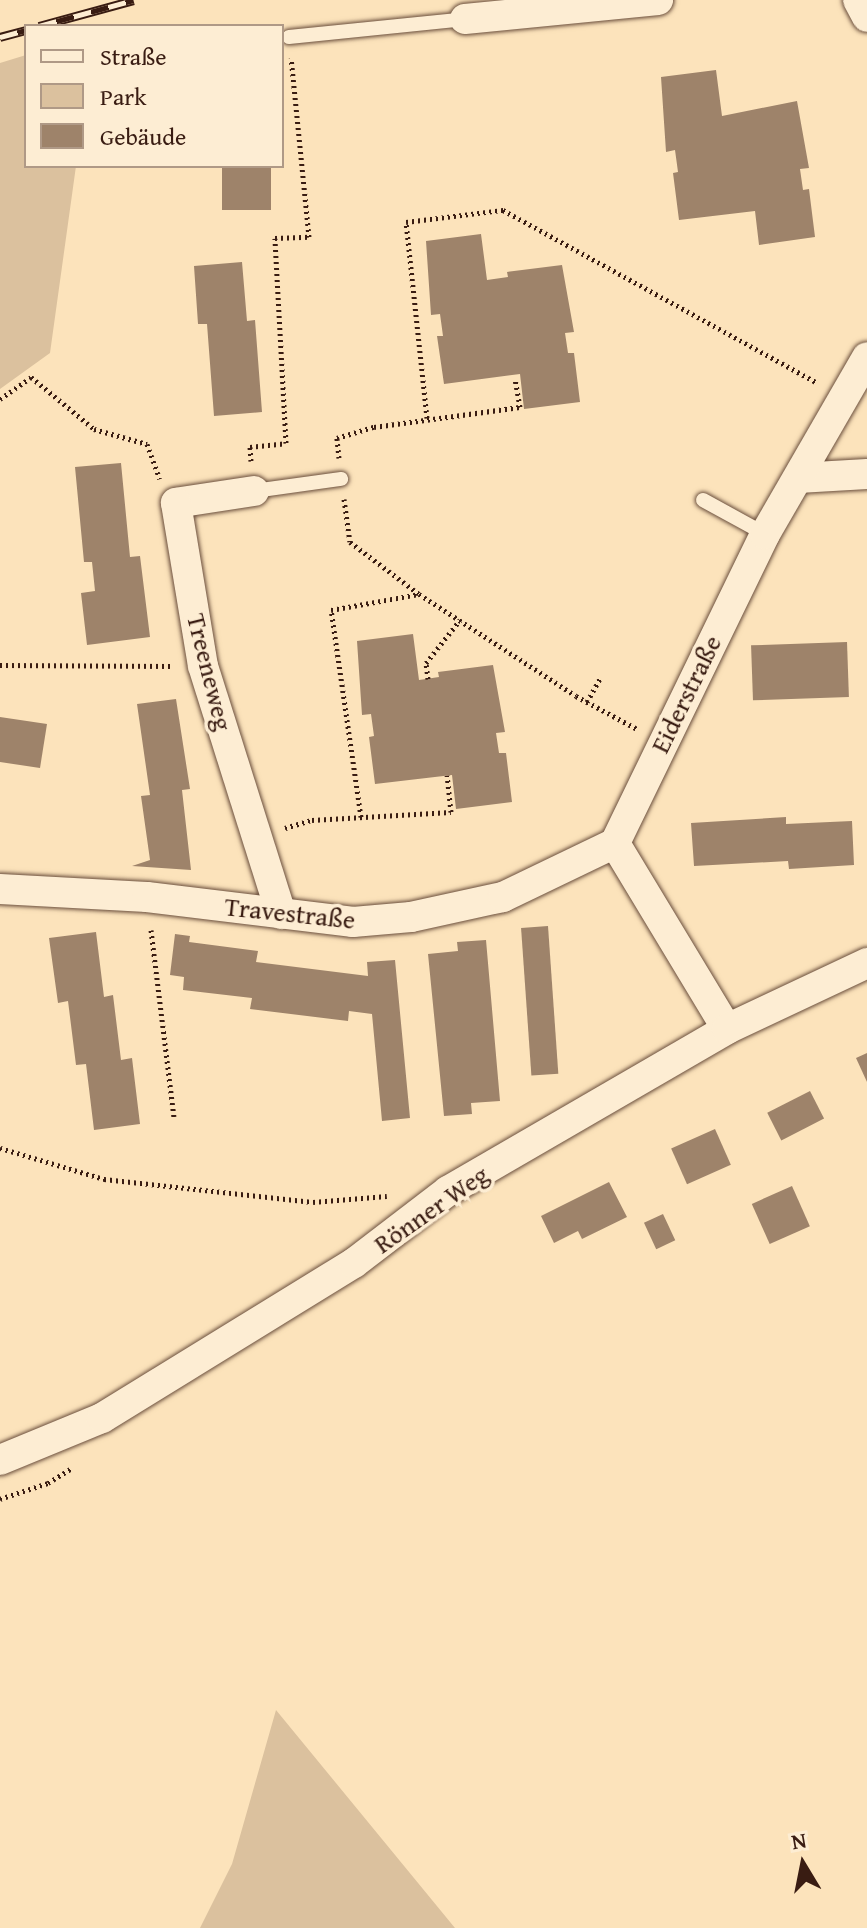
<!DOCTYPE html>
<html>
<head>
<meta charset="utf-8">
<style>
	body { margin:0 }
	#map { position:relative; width:867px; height:1928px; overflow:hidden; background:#fce3bb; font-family:"Gentium Book Plus",serif }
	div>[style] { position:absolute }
	.green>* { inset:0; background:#dbc19e }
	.building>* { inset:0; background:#9e836a; transform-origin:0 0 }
	.path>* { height:5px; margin-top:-2.5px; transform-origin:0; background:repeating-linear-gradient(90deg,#391c12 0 2px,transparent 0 6px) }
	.roads { filter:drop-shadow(0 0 2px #6a4e3c) drop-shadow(0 0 2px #6a4e3c) }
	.service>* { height:14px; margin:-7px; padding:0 7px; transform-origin:7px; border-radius:7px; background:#fdedd3 }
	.minor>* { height:30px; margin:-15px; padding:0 15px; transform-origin:15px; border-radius:15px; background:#fdedd3 }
	.rail>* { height:9px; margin-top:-4.5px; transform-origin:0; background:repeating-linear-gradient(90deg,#fdedd3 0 18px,#391c12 0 36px); box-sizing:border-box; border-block:2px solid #391c12 }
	span { translate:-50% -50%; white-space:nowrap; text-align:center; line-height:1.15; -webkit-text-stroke:7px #fdedd3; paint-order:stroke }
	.street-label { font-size:26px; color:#391c12 }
	.legend { position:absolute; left:24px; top:24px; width:260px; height:144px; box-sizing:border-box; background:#fdedd3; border:2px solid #af9986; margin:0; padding:10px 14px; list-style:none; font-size:24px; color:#391c12 }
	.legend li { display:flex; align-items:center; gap:16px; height:40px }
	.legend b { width:40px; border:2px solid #af9986 }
	.north { position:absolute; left:763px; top:1824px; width:80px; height:80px; -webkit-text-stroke:6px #fdedd3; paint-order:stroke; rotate:350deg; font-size:22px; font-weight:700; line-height:32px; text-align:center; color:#391c12 }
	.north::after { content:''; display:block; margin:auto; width:28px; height:36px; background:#391c12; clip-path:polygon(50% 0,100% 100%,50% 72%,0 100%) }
</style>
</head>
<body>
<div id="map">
	<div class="green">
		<div style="clip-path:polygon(26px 55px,26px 166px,76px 166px,50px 353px,0 389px,0 63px)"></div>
		<div style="clip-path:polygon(276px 1710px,455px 1928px,200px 1928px,232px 1864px)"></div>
	</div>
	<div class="building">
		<div style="clip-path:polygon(716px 70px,722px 116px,797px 101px,809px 168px,800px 169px,803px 190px,809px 189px,815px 237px,759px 245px,755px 211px,679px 220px,673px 173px,678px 172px,675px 150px,666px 152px,661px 77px)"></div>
		<div style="left:222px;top:166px;width:49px;height:44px"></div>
		<div style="clip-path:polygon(481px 234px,487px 280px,508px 277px,507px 272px,562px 265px,574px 332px,565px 333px,568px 353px,574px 353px,580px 402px,524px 409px,520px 374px,444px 384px,437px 336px,443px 336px,440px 314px,431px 315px,426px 241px)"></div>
		<div style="clip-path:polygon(242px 262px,247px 321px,255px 320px,262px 412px,214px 416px,207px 324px,198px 324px,194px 266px)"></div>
		<div style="clip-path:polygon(121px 463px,130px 557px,140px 556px,150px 637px,87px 645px,81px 593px,95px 591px,92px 562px,84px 562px,75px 467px)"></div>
		<div style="clip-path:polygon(413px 634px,419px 680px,439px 677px,438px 672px,493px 665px,505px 732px,496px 733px,499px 753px,506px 753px,512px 802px,456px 809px,452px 775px,375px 784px,369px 737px,374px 736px,371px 714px,362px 715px,357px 641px)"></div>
		<div style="left:847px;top:642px;width:55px;height:96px;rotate:88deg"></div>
		<div style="clip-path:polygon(176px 699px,190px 789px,182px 790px,191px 870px,132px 866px,150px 860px,141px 796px,150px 795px,137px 704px)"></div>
		<div style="clip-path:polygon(0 717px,47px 724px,40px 768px,0 762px)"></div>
		<div style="clip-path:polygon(786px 817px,786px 824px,852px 821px,854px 865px,789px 869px,788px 861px,694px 866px,691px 823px)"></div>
		<div style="left:548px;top:926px;width:148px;height:27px;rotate:86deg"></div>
		<div style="clip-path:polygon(96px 932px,104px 997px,113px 995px,121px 1060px,132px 1058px,140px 1124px,94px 1130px,86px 1064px,76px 1065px,68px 1001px,58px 1003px,49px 938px)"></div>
		<div style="clip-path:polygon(175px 934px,190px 936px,189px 942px,258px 951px,256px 962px,368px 976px,367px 962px,395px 960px,410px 1118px,382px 1121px,372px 1014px,349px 1011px,348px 1021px,250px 1009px,252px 998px,183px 990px,184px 977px,170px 975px)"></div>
		<div style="clip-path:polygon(486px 940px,500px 1101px,471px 1103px,472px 1114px,444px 1116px,428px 954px,458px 951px,457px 942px)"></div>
		<div style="clip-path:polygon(867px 1053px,867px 1082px,856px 1058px)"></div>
		<div style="left:810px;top:1091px;width:31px;height:48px;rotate:63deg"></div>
		<div style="left:715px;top:1129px;width:39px;height:48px;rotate:66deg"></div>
		<div style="clip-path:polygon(609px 1182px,627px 1217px,582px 1239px,578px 1231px,554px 1243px,541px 1216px)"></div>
		<div style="left:792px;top:1186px;width:44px;height:44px;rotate:66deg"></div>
		<div style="left:663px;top:1214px;width:29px;height:21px;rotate:65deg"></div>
	</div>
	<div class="path">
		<div style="left:0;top:399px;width:38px;rotate:-35deg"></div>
		<div style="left:31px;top:377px;width:82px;rotate:39.5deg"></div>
		<div style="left:94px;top:429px;width:55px;rotate:15.8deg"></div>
		<div style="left:147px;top:444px;width:37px;rotate:70deg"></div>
		<div style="left:427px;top:418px;width:197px;rotate:-96.1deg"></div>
		<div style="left:406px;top:222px;width:98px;rotate:-7.1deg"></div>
		<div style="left:503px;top:210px;width:359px;rotate:28.8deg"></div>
		<div style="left:339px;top:458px;width:20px;rotate:-96deg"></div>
		<div style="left:337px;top:438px;width:39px;rotate:-17deg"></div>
		<div style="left:374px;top:427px;width:147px;rotate:-7.8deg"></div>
		<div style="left:520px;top:407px;width:29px;rotate:-100deg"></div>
		<div style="left:251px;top:461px;width:14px;rotate:-94deg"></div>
		<div style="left:250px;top:447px;width:36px;rotate:-6deg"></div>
		<div style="left:286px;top:443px;width:205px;rotate:-93.1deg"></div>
		<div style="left:275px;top:238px;width:34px;rotate:-2deg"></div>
		<div style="left:309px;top:237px;width:180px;rotate:-95.7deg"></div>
		<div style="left:344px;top:499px;width:43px;rotate:82.1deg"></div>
		<div style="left:350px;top:542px;width:86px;rotate:37deg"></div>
		<div style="left:419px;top:594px;width:187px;rotate:33deg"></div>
		<div style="left:576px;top:696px;width:69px;rotate:28.4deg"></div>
		<div style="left:0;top:665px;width:171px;rotate:0.3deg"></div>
		<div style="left:428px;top:679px;width:16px;rotate:-97deg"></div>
		<div style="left:426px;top:663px;width:55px;rotate:-51.7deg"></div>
		<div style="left:587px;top:702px;width:29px;rotate:-61deg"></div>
		<div style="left:361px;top:817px;width:209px;rotate:-98.2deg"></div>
		<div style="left:331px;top:610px;width:89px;rotate:-10.3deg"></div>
		<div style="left:285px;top:828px;width:28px;rotate:-17deg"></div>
		<div style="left:312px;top:820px;width:139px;rotate:-3.3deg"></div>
		<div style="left:451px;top:812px;width:37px;rotate:-96deg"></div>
		<div style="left:151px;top:930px;width:188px;rotate:83deg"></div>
		<div style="left:0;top:1148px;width:109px;rotate:16.6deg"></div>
		<div style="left:104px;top:1179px;width:210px;rotate:6.3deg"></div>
		<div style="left:313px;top:1202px;width:74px;rotate:-4.6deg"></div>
		<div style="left:0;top:1499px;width:51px;rotate:-18.4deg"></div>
		<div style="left:48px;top:1483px;width:28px;rotate:-32deg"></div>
	</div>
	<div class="roads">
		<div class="service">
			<div style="left:289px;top:37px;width:177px;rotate:-5.8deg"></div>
			<div style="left:254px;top:491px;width:88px;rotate:-7.9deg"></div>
			<div style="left:703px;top:500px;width:71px;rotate:28.7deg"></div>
		</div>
		<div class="minor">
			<div style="left:858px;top:0;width:19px;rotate:62deg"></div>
			<div style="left:465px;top:19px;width:194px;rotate:-5.6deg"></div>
			<div style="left:798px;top:478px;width:69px;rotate:-3.3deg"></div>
			<div style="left:254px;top:491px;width:79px;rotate:171.3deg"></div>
			<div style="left:176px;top:503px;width:165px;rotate:80.6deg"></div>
			<div style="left:203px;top:666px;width:260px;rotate:72.5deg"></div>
			<div style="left:0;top:889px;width:147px;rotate:3.1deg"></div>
			<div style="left:147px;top:897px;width:208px;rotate:6.9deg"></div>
			<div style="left:353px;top:922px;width:58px;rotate:-4.9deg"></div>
			<div style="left:411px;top:917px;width:94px;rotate:-12.3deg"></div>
			<div style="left:503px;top:897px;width:124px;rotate:-25.7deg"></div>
			<div style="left:727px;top:1029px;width:217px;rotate:-121.1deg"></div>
			<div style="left:615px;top:843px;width:343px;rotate:-64.1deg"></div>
			<div style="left:765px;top:534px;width:204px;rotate:-60deg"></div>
			<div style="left:0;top:1460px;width:110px;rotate:-22.4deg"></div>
			<div style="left:102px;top:1418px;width:296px;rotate:-31.6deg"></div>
			<div style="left:354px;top:1263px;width:118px;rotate:-37.5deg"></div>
			<div style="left:448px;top:1191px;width:323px;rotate:-30.1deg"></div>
			<div style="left:727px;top:1029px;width:155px;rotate:-25.2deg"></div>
		</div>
	</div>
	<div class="rail">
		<div style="left:39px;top:26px;width:98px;rotate:-15.3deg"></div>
		<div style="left:0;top:37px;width:27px;rotate:-15deg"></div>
	</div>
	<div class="street-label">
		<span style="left:210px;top:672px;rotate:76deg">Treeneweg</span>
		<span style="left:686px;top:694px;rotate:-64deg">Eiderstraße</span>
		<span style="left:290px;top:913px;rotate:6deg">Travestraße</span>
		<span style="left:431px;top:1209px;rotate:-35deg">Rönner Weg</span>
	</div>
	<ul class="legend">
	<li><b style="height:10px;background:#fdedd3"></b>Straße</li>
	<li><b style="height:22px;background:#dbc19e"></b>Park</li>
	<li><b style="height:22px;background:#9e836a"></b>Gebäude</li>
	</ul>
	<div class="north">N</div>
</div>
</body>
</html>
